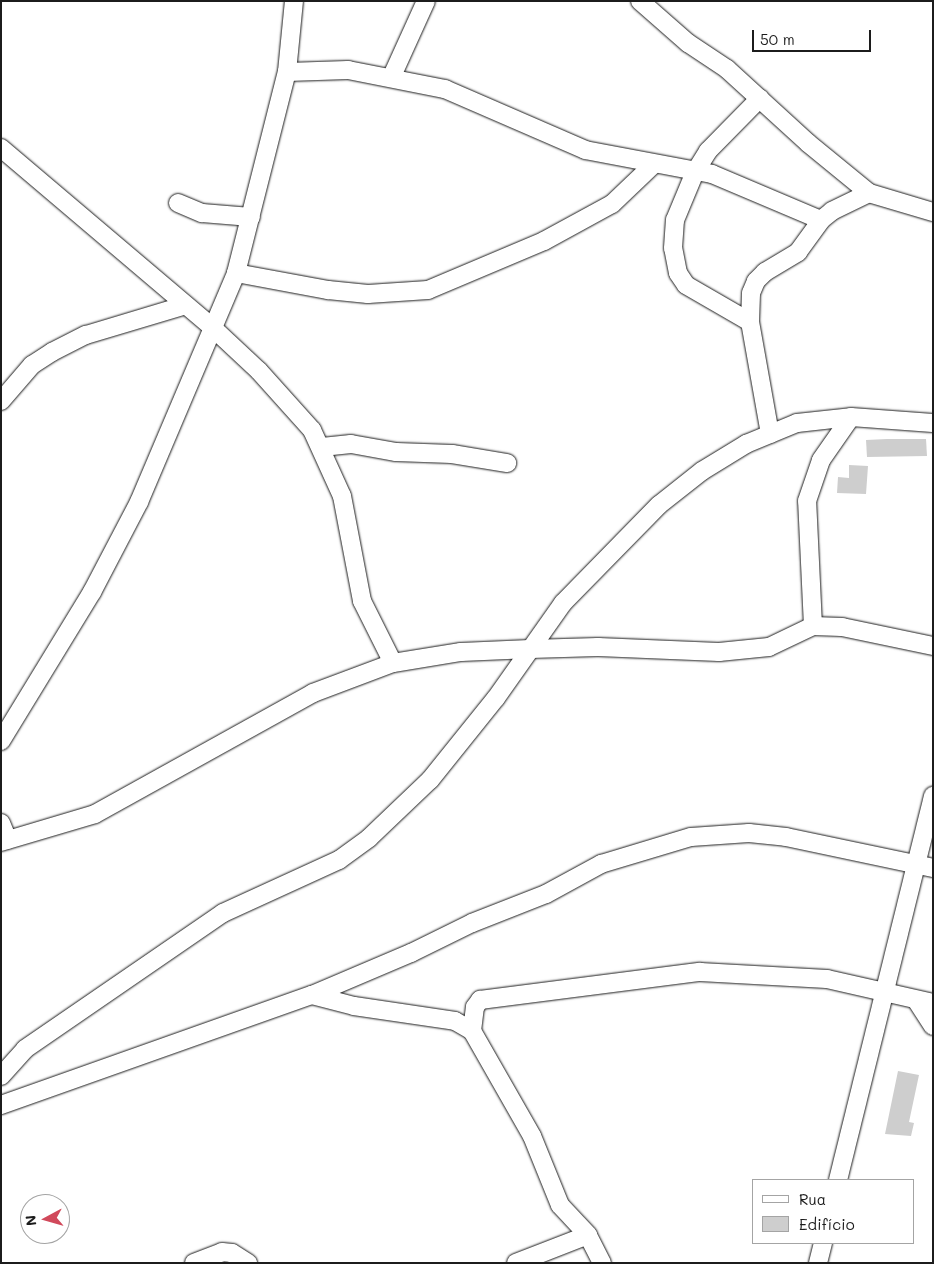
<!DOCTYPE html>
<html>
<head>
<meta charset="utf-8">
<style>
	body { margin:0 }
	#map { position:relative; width:934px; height:1264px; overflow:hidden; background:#fff; font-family:Mali,sans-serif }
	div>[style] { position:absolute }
	.building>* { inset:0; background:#cecece }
	.roads { filter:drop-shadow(0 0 1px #1c1c1c) drop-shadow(0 0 1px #1c1c1c) }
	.street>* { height:18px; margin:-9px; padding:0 9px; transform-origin:9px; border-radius:9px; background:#fff }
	span { translate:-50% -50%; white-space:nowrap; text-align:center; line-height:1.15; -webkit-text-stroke:4px #fff; paint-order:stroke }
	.frame { position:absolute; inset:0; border:2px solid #1c1c1c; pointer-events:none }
	.legend { position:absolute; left:752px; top:1179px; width:162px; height:65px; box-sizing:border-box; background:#fff; border:1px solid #a4a4a4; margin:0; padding:6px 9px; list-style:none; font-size:15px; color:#1c1c1c }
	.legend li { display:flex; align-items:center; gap:10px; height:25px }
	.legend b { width:25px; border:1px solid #a4a4a4 }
	.north { position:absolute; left:20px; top:1194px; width:50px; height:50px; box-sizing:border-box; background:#fff; border:1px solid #a4a4a4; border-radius:50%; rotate:264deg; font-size:14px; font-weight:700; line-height:20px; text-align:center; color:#1c1c1c }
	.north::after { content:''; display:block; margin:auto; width:18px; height:22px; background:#d1495b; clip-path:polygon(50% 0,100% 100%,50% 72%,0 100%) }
	.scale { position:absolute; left:752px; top:30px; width:119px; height:22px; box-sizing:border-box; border:2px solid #1c1c1c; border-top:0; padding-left:6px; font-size:15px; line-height:18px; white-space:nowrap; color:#1c1c1c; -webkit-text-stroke:4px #fff; paint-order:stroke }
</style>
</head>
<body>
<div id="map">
	<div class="building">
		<div style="clip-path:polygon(887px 439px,926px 439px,927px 456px,867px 457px,866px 440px)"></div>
		<div style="clip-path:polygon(849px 465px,868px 466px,866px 494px,837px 493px,838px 477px,849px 478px)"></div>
		<div style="clip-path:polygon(898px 1071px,919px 1075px,909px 1122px,914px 1123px,911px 1136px,885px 1134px)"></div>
	</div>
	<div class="roads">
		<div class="street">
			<div style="left:640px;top:1px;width:64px;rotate:41.2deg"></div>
			<div style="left:688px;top:43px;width:47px;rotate:33.7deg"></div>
			<div style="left:727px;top:69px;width:110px;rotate:42.4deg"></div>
			<div style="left:808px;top:143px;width:79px;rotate:39.3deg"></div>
			<div style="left:869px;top:193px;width:67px;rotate:16.5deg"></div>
			<div style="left:287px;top:72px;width:61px;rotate:-1.9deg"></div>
			<div style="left:348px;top:70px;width:99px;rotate:11.1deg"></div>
			<div style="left:445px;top:89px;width:153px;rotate:23.5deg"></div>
			<div style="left:585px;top:150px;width:129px;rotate:10.7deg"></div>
			<div style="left:712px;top:174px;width:118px;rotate:22.9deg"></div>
			<div style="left:392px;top:76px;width:82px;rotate:-65.6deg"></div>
			<div style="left:1px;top:148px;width:278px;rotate:40.3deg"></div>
			<div style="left:213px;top:328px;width:63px;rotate:43.1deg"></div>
			<div style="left:259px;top:371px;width:79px;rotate:48.1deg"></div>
			<div style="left:312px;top:430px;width:72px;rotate:65.6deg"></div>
			<div style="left:342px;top:496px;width:107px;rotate:79.2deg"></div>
			<div style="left:362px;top:601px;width:69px;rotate:63.4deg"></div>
			<div style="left:178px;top:203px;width:26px;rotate:23deg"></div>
			<div style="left:202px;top:213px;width:49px;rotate:4.7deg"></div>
			<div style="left:236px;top:273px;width:94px;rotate:10.5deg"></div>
			<div style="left:328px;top:290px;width:40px;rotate:5.7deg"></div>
			<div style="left:368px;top:294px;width:60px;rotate:-3.8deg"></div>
			<div style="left:428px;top:290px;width:126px;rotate:-22.9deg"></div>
			<div style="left:544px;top:241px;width:77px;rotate:-28.6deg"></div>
			<div style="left:612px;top:204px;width:58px;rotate:-43.6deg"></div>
			<div style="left:750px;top:322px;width:74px;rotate:-150deg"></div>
			<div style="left:686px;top:285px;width:14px;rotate:-124deg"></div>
			<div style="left:678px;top:273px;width:25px;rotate:-101deg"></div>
			<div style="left:673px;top:248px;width:28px;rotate:-86deg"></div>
			<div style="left:675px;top:220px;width:52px;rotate:-67.4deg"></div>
			<div style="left:695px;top:172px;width:25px;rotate:-58deg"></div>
			<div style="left:708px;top:151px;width:74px;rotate:-45.5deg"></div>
			<div style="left:1px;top:401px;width:48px;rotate:-49.3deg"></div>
			<div style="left:32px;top:365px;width:24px;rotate:-33deg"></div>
			<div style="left:52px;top:352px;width:38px;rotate:-27deg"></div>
			<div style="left:86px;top:335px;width:104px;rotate:-16.7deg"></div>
			<div style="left:770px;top:434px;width:114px;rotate:-100.1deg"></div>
			<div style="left:750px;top:322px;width:29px;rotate:-88deg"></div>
			<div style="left:751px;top:293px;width:13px;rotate:-67deg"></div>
			<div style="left:756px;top:281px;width:13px;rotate:-45deg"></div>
			<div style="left:765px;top:272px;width:39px;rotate:-31deg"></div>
			<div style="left:798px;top:252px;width:39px;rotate:-54deg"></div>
			<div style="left:821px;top:220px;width:14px;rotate:-39deg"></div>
			<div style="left:832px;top:211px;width:41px;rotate:-25.9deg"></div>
			<div style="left:322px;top:447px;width:29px;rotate:-6deg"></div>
			<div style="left:351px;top:444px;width:46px;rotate:10.1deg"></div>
			<div style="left:396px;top:452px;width:56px;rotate:2deg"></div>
			<div style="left:452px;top:454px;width:56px;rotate:9.3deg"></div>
			<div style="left:813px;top:626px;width:125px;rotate:-92.7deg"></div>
			<div style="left:807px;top:501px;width:43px;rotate:-71.1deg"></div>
			<div style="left:821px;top:460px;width:52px;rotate:-55.1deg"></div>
			<div style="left:1px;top:741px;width:175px;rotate:-58.6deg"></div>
			<div style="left:92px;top:592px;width:102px;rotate:-62.4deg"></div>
			<div style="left:139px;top:502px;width:249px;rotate:-67deg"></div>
			<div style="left:236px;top:273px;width:207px;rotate:-75.8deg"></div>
			<div style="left:287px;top:72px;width:71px;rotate:-84.4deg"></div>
			<div style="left:1px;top:823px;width:18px;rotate:68deg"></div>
			<div style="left:1px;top:842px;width:98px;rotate:-16.6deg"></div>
			<div style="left:95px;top:814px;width:249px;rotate:-29deg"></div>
			<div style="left:313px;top:693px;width:85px;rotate:-20.6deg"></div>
			<div style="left:393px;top:663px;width:69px;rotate:-9.2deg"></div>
			<div style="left:461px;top:652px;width:69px;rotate:-2.5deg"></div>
			<div style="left:530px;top:649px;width:68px;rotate:-1.7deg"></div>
			<div style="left:598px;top:647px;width:121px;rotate:2.4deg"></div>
			<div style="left:719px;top:652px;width:50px;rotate:-5.7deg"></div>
			<div style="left:769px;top:647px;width:49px;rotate:-25.5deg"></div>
			<div style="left:813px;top:626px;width:29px;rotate:2deg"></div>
			<div style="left:842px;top:627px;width:93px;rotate:11.8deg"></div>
			<div style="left:312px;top:995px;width:43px;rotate:14.7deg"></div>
			<div style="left:354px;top:1006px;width:102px;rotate:8.4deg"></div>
			<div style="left:455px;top:1021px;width:20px;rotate:30deg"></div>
			<div style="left:916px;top:1000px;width:31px;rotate:57deg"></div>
			<div style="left:1px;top:1076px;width:36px;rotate:-48deg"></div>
			<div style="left:25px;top:1049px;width:240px;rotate:-34.5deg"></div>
			<div style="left:223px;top:913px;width:128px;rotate:-24.6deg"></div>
			<div style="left:339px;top:860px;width:37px;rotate:-36deg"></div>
			<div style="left:369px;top:838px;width:84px;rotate:-43.6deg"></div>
			<div style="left:430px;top:780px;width:105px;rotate:-51.2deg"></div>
			<div style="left:496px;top:698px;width:116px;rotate:-54.8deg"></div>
			<div style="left:563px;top:603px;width:137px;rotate:-45.6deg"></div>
			<div style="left:659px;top:505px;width:55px;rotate:-38.3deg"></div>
			<div style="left:702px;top:471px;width:52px;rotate:-31.5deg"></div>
			<div style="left:746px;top:444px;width:55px;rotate:-22.4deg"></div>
			<div style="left:797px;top:423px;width:54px;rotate:-6.3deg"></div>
			<div style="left:851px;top:417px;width:82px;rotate:4.2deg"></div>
			<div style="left:1px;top:1105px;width:330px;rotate:-19.5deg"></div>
			<div style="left:312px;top:995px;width:108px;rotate:-23deg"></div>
			<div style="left:411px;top:953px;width:68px;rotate:-26.2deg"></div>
			<div style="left:472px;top:923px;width:79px;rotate:-21.4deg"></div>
			<div style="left:546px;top:894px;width:63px;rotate:-28.6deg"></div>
			<div style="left:601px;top:864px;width:94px;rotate:-16.7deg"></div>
			<div style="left:691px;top:837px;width:58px;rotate:-3.9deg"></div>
			<div style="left:749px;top:833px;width:37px;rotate:6deg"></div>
			<div style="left:786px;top:837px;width:150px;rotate:11.9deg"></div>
			<div style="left:838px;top:1180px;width:396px;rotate:-76.1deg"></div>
			<div style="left:194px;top:1263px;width:30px;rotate:-21deg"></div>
			<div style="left:222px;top:1252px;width:10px;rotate:6deg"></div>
			<div style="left:232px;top:1253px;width:19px;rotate:32deg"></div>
			<div style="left:516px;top:1263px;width:77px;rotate:-21.3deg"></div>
			<div style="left:602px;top:1263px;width:31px;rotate:-117deg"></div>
			<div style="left:588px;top:1235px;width:41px;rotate:-133deg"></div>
			<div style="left:560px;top:1205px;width:74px;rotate:-112.1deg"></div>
			<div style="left:532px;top:1136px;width:121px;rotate:-119.7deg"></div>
			<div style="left:472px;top:1031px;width:24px;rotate:-83deg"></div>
			<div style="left:475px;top:1007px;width:9px;rotate:-54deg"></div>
			<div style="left:480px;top:1000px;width:222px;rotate:-7.3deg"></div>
			<div style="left:700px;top:972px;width:127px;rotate:3.2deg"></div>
			<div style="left:827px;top:979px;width:109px;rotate:12.8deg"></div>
			<div style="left:818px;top:1263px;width:21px;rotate:-76deg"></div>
		</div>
	</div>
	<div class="frame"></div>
	<ul class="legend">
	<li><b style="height:6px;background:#fff"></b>Rua</li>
	<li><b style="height:14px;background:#cecece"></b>Edifício</li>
	</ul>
	<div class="north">N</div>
	<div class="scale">50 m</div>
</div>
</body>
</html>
